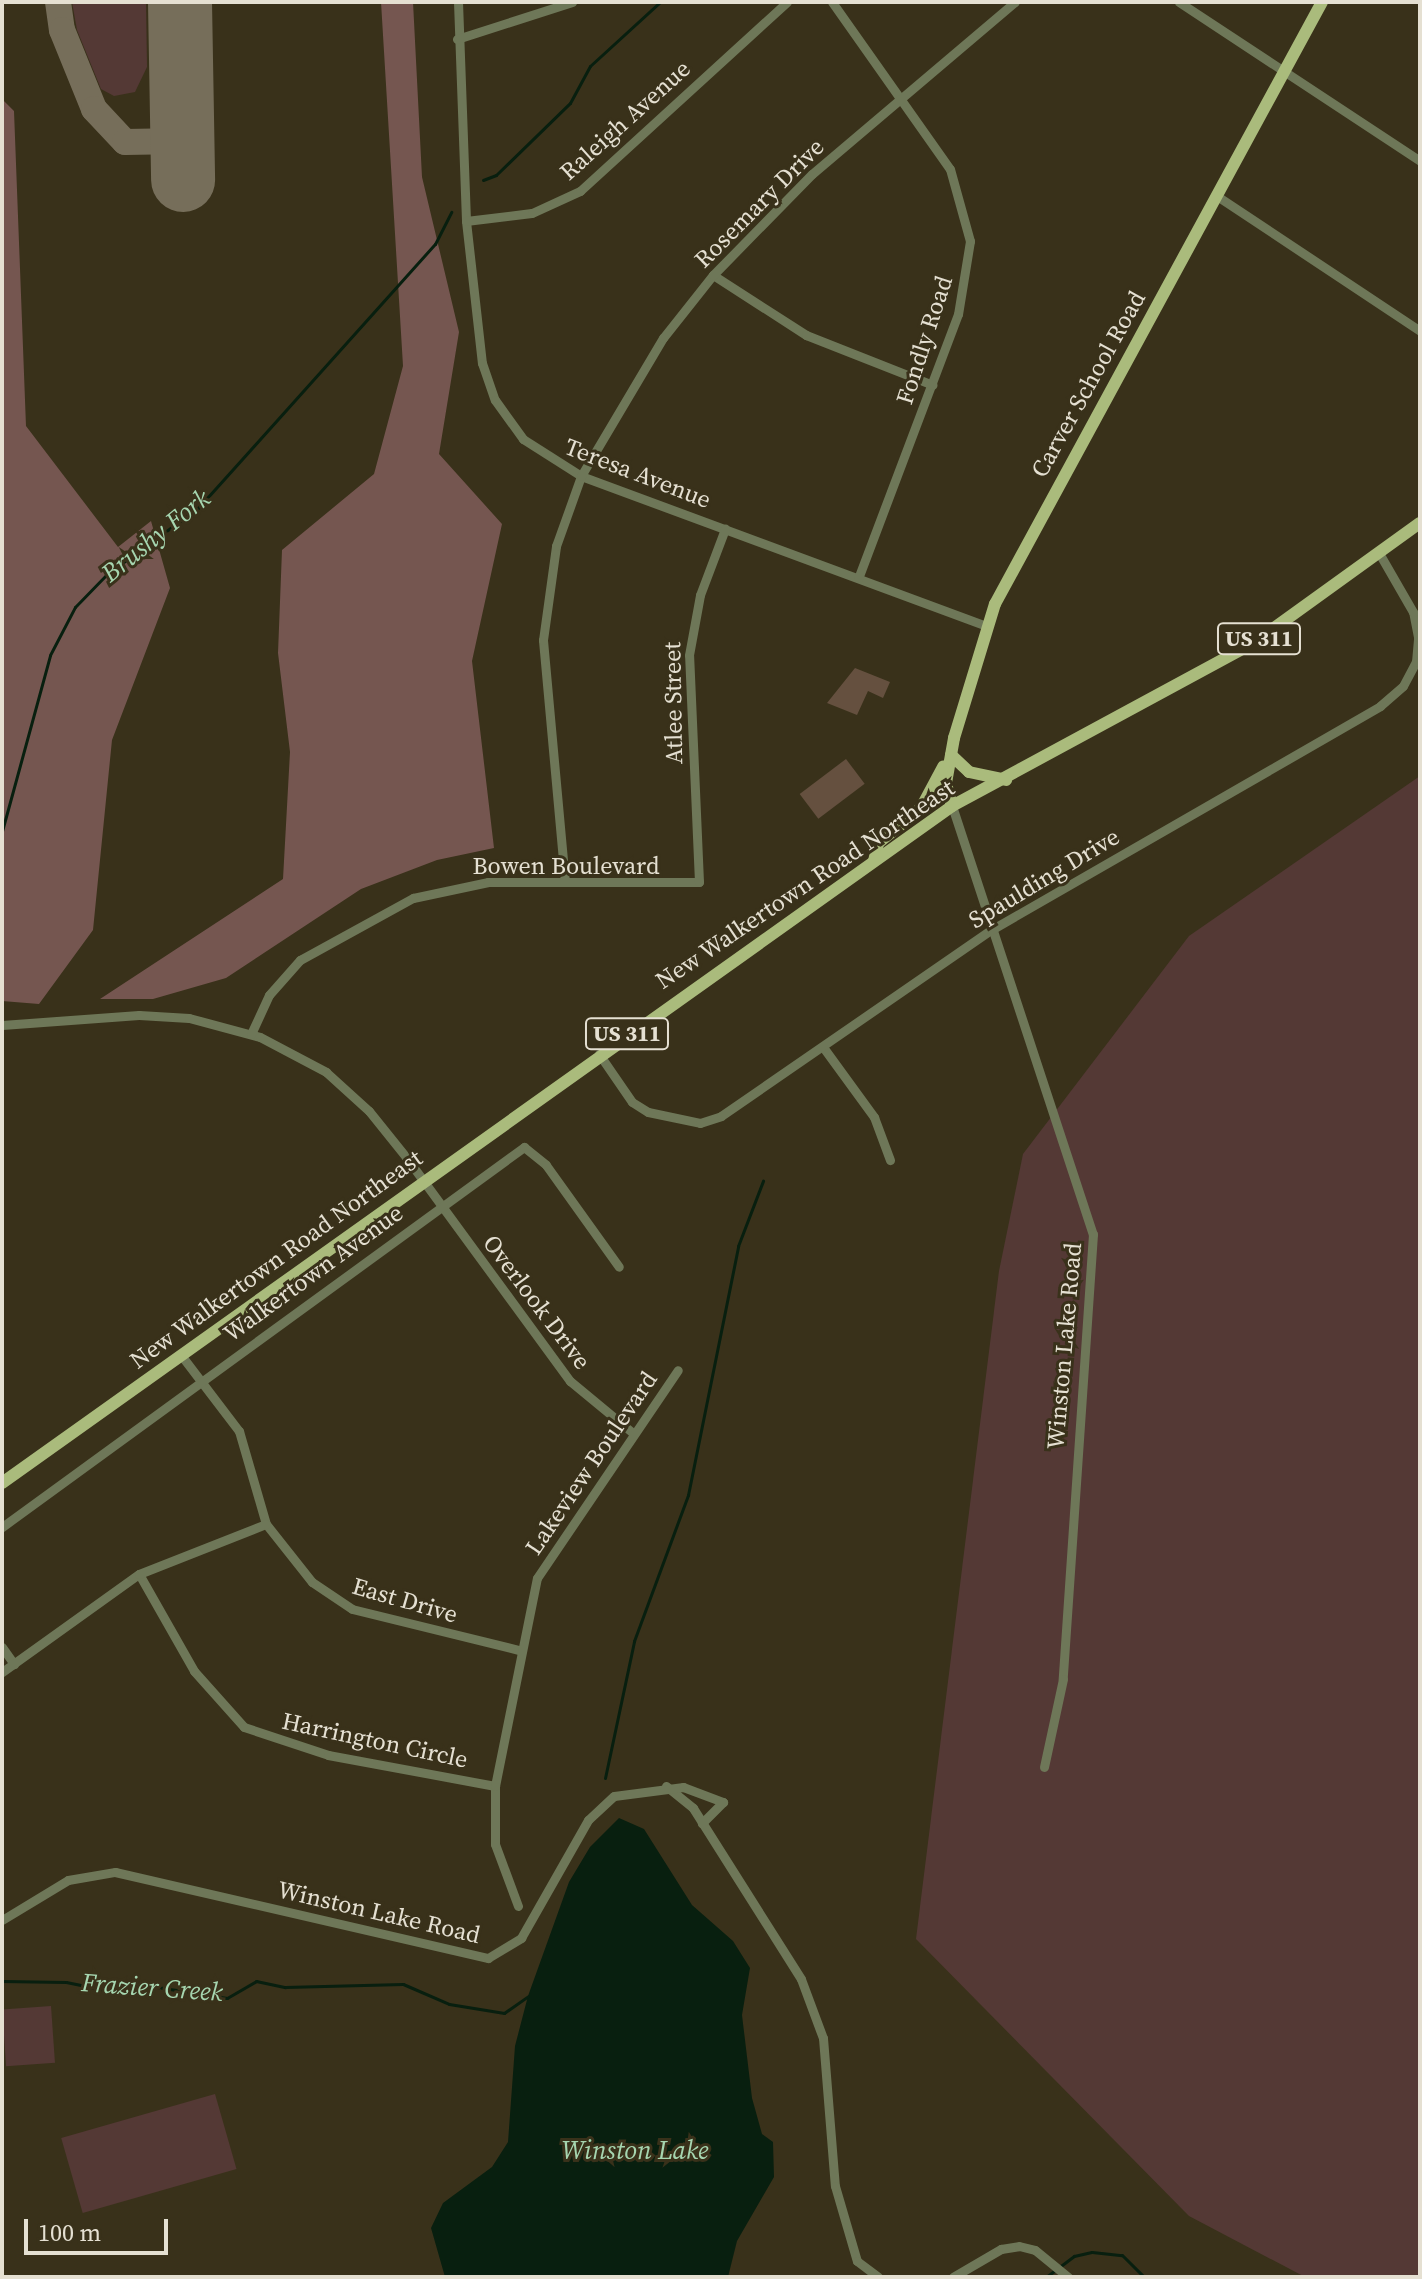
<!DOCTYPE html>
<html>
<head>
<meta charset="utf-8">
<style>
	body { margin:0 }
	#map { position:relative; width:1422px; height:2279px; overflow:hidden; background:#39311a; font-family:"Source Serif 4",serif }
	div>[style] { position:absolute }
	.green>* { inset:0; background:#543935; transform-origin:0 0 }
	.forest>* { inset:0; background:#755650 }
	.water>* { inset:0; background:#081f0f }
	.stream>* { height:3px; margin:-1.5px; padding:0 1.5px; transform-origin:1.5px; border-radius:1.5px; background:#081f0f }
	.taxiway>* { height:26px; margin:-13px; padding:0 13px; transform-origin:13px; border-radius:13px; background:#766e5a }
	.runway>* { height:64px; margin:-32px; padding:0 32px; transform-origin:32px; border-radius:32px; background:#766e5a }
	.building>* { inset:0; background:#65503f; transform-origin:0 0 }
	.minor>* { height:9px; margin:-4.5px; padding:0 4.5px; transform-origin:4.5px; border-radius:4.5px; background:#6e7758 }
	.major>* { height:12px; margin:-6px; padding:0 6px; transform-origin:6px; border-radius:6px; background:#aabb7c }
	span { translate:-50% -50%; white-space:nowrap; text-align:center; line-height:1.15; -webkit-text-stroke:6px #39311a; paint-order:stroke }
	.shield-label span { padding:2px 6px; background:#39311a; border:2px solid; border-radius:6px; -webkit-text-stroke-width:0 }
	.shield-label { font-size:22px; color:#e5e0d2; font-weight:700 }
	.street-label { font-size:24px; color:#e5e0d2 }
	.water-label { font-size:26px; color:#a6d6b0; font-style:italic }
	.frame { position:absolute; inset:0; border:4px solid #e5e0d2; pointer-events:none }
	.scale { position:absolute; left:24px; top:2219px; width:144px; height:36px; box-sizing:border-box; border:4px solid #e5e0d2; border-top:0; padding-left:10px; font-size:24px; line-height:28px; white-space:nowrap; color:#e5e0d2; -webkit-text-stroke:6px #39311a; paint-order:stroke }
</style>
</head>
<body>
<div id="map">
	<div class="green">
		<div style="clip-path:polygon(72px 2px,146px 2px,147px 67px,135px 92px,114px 96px,101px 89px,77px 30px)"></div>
		<div style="clip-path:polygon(1420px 776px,1420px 2277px,1305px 2277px,1189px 2216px,916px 1939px,999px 1271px,1023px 1154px,1189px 936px)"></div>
		<div style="left:51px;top:2006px;width:57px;height:49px;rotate:86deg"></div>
		<div style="left:215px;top:2094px;width:78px;height:160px;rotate:74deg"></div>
	</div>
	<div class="forest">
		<div style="clip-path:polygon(381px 2px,413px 2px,422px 177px,459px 332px,439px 454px,502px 524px,472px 661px,494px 848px,437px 860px,361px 889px,226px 978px,153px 999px,100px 999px,283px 879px,290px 752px,278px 653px,282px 550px,374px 474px,403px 366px)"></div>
		<div style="clip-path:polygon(2px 99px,14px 111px,26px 426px,118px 547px,151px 521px,170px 588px,112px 740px,93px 930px,39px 1004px,2px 1001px)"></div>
	</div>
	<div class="water">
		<div style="clip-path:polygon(619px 1818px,644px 1829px,692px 1905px,733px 1941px,750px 1968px,742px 2015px,752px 2098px,762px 2134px,773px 2142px,774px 2177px,737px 2241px,728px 2277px,445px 2277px,431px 2228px,443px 2203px,492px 2167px,508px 2142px,515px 2046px,528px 1996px,569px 1882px,590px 1847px)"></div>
	</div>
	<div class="stream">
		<div style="left:483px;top:180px;width:14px;rotate:-21deg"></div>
		<div style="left:496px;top:175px;width:103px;rotate:-44.2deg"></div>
		<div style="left:570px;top:103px;width:42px;rotate:-61.6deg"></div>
		<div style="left:590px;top:66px;width:95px;rotate:-42.4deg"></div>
		<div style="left:2px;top:831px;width:182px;rotate:-74.7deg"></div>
		<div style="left:50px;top:655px;width:54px;rotate:-62.5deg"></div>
		<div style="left:75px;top:607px;width:46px;rotate:-45.9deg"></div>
		<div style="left:107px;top:574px;width:112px;rotate:-36deg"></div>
		<div style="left:198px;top:508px;width:355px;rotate:-48.1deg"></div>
		<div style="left:435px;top:244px;width:36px;rotate:-63deg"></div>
		<div style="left:605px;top:1778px;width:140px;rotate:-78deg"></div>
		<div style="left:634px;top:1641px;width:156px;rotate:-69.7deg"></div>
		<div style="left:688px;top:1495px;width:254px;rotate:-78.6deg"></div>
		<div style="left:738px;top:1246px;width:70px;rotate:-69deg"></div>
		<div style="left:2px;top:1981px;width:64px;rotate:0.9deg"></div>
		<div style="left:66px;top:1982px;width:45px;rotate:11.6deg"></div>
		<div style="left:110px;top:1991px;width:29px;rotate:-14deg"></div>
		<div style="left:138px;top:1984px;width:90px;rotate:8.9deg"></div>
		<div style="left:227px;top:1998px;width:34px;rotate:-30deg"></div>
		<div style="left:256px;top:1981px;width:30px;rotate:12deg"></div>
		<div style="left:285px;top:1987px;width:118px;rotate:-1.5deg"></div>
		<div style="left:403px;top:1984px;width:50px;rotate:23.5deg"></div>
		<div style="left:449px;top:2004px;width:56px;rotate:9.3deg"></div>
		<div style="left:504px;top:2013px;width:29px;rotate:-35deg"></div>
		<div style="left:1046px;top:2277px;width:35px;rotate:-37deg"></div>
		<div style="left:1074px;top:2256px;width:18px;rotate:-13deg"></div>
		<div style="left:1092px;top:2252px;width:30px;rotate:6deg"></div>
		<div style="left:1122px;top:2255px;width:31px;rotate:45deg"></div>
	</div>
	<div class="taxiway">
		<div style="left:58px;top:2px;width:28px;rotate:82deg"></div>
		<div style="left:62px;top:30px;width:85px;rotate:67.9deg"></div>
		<div style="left:94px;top:109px;width:45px;rotate:46.8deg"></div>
		<div style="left:125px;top:142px;width:58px;rotate:-1deg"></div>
	</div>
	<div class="runway">
		<div style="left:180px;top:2px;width:178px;rotate:89deg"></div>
	</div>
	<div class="building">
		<div style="clip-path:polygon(855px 668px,890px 682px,883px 698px,868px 691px,857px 715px,827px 703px)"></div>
		<div style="left:846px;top:759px;width:31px;height:58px;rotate:53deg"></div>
	</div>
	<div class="minor">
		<div style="left:458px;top:2px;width:219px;rotate:87.9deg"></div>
		<div style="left:466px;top:221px;width:143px;rotate:83.6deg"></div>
		<div style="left:482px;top:363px;width:39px;rotate:71deg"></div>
		<div style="left:495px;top:400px;width:48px;rotate:54.3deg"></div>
		<div style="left:523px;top:439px;width:69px;rotate:32.5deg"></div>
		<div style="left:581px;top:476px;width:432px;rotate:20.3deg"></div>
		<div style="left:832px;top:2px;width:204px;rotate:54.8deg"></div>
		<div style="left:950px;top:169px;width:75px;rotate:74.5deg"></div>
		<div style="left:970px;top:241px;width:74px;rotate:99.3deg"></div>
		<div style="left:958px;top:314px;width:282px;rotate:110.7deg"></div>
		<div style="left:1179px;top:2px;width:289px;rotate:33.4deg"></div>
		<div style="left:457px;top:39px;width:121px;rotate:-17.8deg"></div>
		<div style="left:1217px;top:196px;width:244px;rotate:33.6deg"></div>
		<div style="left:466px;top:221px;width:66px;rotate:-6.9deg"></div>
		<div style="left:532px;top:213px;width:53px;rotate:-24.6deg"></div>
		<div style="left:580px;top:191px;width:280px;rotate:-42.4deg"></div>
		<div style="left:713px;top:275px;width:111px;rotate:32.8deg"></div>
		<div style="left:806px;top:335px;width:136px;rotate:21.5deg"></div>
		<div style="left:952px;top:806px;width:451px;rotate:71.8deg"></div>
		<div style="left:1093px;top:1234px;width:446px;rotate:93.9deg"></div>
		<div style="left:1063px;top:1679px;width:90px;rotate:102.2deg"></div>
		<div style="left:565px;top:882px;width:243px;rotate:-95.2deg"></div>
		<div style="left:543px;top:640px;width:95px;rotate:-82.1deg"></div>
		<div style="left:556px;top:546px;width:74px;rotate:-70.3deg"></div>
		<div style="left:581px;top:476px;width:161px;rotate:-59.3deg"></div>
		<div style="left:663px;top:338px;width:80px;rotate:-51.6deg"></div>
		<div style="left:713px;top:275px;width:141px;rotate:-45.6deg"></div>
		<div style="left:812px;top:174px;width:266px;rotate:-40.3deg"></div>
		<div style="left:2px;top:1025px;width:137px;rotate:-4.2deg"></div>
		<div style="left:139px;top:1015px;width:50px;rotate:3.4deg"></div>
		<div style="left:189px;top:1018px;width:73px;rotate:15deg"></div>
		<div style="left:260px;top:1037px;width:75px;rotate:27.9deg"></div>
		<div style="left:326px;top:1072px;width:58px;rotate:42.2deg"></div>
		<div style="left:369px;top:1111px;width:59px;rotate:51.2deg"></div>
		<div style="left:406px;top:1157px;width:278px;rotate:53.8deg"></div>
		<div style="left:570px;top:1381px;width:83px;rotate:39.6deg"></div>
		<div style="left:251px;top:1034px;width:43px;rotate:-65.2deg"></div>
		<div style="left:269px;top:995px;width:47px;rotate:-48.5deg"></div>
		<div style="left:300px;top:960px;width:129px;rotate:-28.8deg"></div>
		<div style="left:413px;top:898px;width:77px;rotate:-12deg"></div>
		<div style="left:488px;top:882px;width:211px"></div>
		<div style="left:699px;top:882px;width:227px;rotate:-92.5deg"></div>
		<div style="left:689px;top:655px;width:61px;rotate:-79.6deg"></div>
		<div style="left:700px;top:595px;width:71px;rotate:-69.3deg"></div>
		<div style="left:823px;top:1047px;width:87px;rotate:53.9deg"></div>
		<div style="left:874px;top:1117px;width:46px;rotate:69.6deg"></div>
		<div style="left:599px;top:1054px;width:58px;rotate:55.5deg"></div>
		<div style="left:632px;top:1102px;width:19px;rotate:32deg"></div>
		<div style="left:648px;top:1112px;width:53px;rotate:11.9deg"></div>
		<div style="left:700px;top:1123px;width:22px;rotate:-18deg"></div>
		<div style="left:721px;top:1116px;width:328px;rotate:-34.6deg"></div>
		<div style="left:991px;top:930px;width:449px;rotate:-29.9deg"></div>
		<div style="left:1380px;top:706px;width:30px;rotate:-41deg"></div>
		<div style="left:1403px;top:686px;width:27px;rotate:-62deg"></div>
		<div style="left:1416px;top:662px;width:25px;rotate:-85deg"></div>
		<div style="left:1418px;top:637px;width:25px;rotate:-101deg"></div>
		<div style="left:1413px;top:612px;width:68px;rotate:-120deg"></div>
		<div style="left:181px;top:1355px;width:96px;rotate:52.7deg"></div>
		<div style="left:239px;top:1431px;width:97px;rotate:73.8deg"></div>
		<div style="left:266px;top:1524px;width:74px;rotate:51.6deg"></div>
		<div style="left:312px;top:1582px;width:48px;rotate:34deg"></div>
		<div style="left:352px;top:1609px;width:172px;rotate:13.8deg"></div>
		<div style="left:2px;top:1527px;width:646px;rotate:-36.05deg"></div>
		<div style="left:524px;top:1147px;width:28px;rotate:39deg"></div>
		<div style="left:546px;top:1165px;width:125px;rotate:54.4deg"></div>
		<div style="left:139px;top:1574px;width:112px;rotate:60.4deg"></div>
		<div style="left:194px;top:1671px;width:75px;rotate:48.2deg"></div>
		<div style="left:244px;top:1727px;width:89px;rotate:18.4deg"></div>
		<div style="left:328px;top:1755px;width:170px;rotate:10.5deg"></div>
		<div style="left:2px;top:1647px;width:21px;rotate:55deg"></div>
		<div style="left:2px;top:1672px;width:168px;rotate:-35.6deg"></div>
		<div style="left:139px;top:1574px;width:136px;rotate:-21.5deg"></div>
		<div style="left:666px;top:1786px;width:35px;rotate:39deg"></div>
		<div style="left:693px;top:1808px;width:202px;rotate:57.7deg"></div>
		<div style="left:801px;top:1979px;width:63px;rotate:69.6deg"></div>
		<div style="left:823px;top:2038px;width:148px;rotate:85.4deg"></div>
		<div style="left:835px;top:2186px;width:78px;rotate:73.7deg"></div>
		<div style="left:857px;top:2261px;width:26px;rotate:37deg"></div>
		<div style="left:518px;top:1906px;width:66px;rotate:-110.4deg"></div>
		<div style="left:495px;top:1844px;width:58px;rotate:-90deg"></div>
		<div style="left:495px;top:1786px;width:212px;rotate:-78.6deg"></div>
		<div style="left:537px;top:1578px;width:251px;rotate:-55.9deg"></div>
		<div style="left:2px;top:1920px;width:77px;rotate:-31.2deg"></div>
		<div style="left:68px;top:1880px;width:48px;rotate:-9.7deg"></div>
		<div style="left:115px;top:1872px;width:383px;rotate:13deg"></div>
		<div style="left:488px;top:1958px;width:39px;rotate:-31deg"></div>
		<div style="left:521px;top:1938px;width:136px;rotate:-60.4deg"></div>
		<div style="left:588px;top:1820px;width:35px;rotate:-43deg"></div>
		<div style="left:614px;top:1796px;width:70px;rotate:-7.4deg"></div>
		<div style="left:683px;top:1787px;width:43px;rotate:20.6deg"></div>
		<div style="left:723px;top:1802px;width:30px;rotate:135deg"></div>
		<div style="left:953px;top:2277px;width:56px;rotate:-30.3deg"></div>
		<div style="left:1001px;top:2249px;width:18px;rotate:-9deg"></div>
		<div style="left:1019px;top:2246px;width:16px;rotate:14deg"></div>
		<div style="left:1035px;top:2250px;width:43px;rotate:39.3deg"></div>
	</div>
	<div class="major">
		<div style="left:951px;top:755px;width:25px;rotate:43deg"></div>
		<div style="left:969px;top:772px;width:38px;rotate:12deg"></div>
		<div style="left:952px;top:806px;width:24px;rotate:-105deg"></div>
		<div style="left:946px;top:783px;width:46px;rotate:-79.9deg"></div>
		<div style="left:954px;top:738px;width:140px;rotate:-73deg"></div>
		<div style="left:995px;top:604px;width:685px;rotate:-61.49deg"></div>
		<div style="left:874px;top:861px;width:18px;rotate:-77deg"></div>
		<div style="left:878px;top:843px;width:55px;rotate:-39.1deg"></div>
		<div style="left:921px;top:808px;width:47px;rotate:-61.8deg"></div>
		<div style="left:2px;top:1483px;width:1167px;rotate:-35.47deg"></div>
		<div style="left:952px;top:806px;width:341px;rotate:-28.4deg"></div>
		<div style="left:1252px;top:644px;width:207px;rotate:-35.8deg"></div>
	</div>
	<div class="shield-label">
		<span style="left:1259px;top:639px">US 311</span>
		<span style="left:627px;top:1034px">US 311</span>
	</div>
	<div class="street-label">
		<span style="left:625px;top:120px;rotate:-42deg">Raleigh Avenue</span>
		<span style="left:759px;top:203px;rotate:-45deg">Rosemary Drive</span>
		<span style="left:924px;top:340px;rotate:-72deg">Fondly Road</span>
		<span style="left:1088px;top:384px;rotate:-61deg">Carver School Road</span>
		<span style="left:638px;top:473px;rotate:21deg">Teresa Avenue</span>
		<span style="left:673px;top:703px;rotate:-91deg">Atlee Street</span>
		<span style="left:566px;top:866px">Bowen Boulevard</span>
		<span style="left:1044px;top:878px;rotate:-31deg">Spaulding Drive</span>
		<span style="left:805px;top:884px;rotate:-34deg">New Walkertown Road Northeast</span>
		<span style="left:276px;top:1259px;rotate:-36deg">New Walkertown Road Northeast</span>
		<span style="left:313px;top:1273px;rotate:-36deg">Walkertown Avenue</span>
		<span style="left:537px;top:1302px;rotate:53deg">Overlook Drive</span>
		<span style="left:1064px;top:1346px;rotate:-85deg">Winston Lake Road</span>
		<span style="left:591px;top:1463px;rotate:-56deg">Lakeview Boulevard</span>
		<span style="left:405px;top:1600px;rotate:16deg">East Drive</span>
		<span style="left:375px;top:1740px;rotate:12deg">Harrington Circle</span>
		<span style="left:379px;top:1912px;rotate:13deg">Winston Lake Road</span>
	</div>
	<div class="water-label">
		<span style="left:156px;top:536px;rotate:-39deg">Brushy Fork</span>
		<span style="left:152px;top:1988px;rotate:4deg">Frazier Creek</span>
		<span style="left:635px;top:2151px">Winston Lake</span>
	</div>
	<div class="frame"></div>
	<div class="scale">100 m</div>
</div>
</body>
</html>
